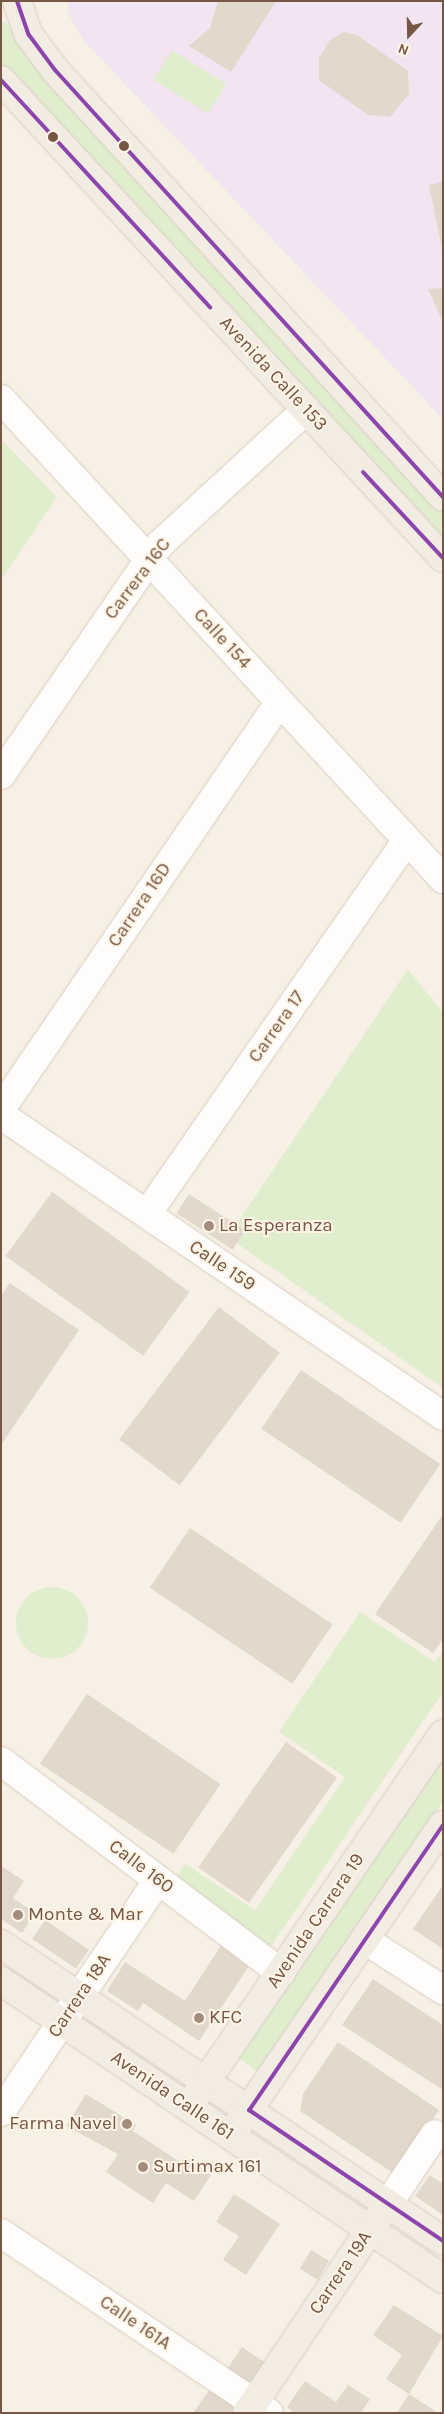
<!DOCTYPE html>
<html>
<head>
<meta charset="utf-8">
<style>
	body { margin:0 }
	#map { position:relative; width:444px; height:2414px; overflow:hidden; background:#f7f0e5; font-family:Karla,sans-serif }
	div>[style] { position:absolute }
	.education>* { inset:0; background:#f3e4f1 }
	.green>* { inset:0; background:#e1eece; transform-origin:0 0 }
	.round { border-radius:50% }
	.building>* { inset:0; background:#e3d8cc; transform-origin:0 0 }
	.roads { filter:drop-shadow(0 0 1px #d8cdc3) drop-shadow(0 0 1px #d8cdc3) }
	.minor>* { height:28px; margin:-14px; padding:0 14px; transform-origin:14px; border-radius:14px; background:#fefdfb }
	.major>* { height:28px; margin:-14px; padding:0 14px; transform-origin:14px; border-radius:14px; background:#f2ece2 }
	.bus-1>* { height:4px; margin:-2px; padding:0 2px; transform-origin:2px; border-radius:2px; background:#8e44ad }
	.dots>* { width:14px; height:14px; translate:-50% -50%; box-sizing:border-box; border:2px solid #fff5e6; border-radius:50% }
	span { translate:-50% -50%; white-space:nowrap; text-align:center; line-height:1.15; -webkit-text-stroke:4px #fff5e6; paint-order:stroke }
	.street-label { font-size:19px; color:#765644 }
	.poi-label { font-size:19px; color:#765644 }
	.left { translate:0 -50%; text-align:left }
	.right { translate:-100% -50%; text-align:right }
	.frame { position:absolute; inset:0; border:2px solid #765644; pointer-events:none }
	.north { position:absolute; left:384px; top:10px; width:50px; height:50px; -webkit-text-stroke:4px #fff5e6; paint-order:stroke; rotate:201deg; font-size:14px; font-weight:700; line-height:20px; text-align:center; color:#765644 }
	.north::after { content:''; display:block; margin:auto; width:18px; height:22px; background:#765644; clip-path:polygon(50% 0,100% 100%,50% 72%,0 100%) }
</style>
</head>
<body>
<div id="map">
	<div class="education">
		<div style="clip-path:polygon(67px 1px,443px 1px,443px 419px,83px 40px,68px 13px)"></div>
	</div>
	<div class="green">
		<div style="clip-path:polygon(6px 22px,20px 45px,443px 509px,443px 545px,1px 64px,1px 23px)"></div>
		<div style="left:172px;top:50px;width:64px;height:35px;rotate:32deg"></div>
		<div style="clip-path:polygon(1px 439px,57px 497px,1px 580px)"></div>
		<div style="clip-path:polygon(408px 969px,443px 1013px,443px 1388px,228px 1237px)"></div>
		<div class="round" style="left:16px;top:1587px;width:72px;height:72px"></div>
		<div style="clip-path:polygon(360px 1612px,435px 1662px,443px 1651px,443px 1692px,267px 1952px,173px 1883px,185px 1864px,255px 1910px,345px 1777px,279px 1732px)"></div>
		<div style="clip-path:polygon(443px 1754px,443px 1802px,258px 2072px,237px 2057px)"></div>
	</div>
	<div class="building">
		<div style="clip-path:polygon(218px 1px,276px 1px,231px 72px,189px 46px,210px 28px)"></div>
		<div style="clip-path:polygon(344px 32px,357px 35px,408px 71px,409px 94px,390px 117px,368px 115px,319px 80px,319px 58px,330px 40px)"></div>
		<div style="clip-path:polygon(443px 182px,443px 249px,442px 249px,429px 185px)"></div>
		<div style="clip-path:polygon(443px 288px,443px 320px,442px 320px,428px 289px)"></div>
		<div style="left:52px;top:1192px;width:170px;height:79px;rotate:36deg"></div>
		<div style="left:189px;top:1194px;width:67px;height:23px;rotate:33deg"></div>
		<div style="clip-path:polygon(10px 1283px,79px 1330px,1px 1445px,1px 1295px)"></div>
		<div style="left:219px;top:1307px;width:76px;height:166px;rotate:37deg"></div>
		<div style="left:301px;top:1370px;width:168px;height:71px;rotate:34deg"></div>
		<div style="clip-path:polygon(443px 1514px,443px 1639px,433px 1653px,375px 1614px)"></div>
		<div style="left:190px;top:1528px;width:172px;height:72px;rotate:34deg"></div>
		<div style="left:87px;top:1694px;width:161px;height:84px;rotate:34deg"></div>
		<div style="left:286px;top:1742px;width:62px;height:153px;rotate:35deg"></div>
		<div style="clip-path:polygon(1px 1866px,24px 1881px,13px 1898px,35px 1913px,22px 1933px,1px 1919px)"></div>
		<div style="clip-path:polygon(443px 1885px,443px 1949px,413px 1929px)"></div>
		<div style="left:45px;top:1920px;width:53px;height:23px;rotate:34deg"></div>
		<div style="clip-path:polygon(222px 1944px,251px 1963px,199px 2041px,143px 2003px,138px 2011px,107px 1991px,125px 1962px,185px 2001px)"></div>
		<div style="clip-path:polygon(373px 1979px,443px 2025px,443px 2090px,342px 2025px)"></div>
		<div style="clip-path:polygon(338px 2042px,439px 2110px,396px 2175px,300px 2111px,303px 2094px)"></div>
		<div style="clip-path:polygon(86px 2094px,136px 2125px,133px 2131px,180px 2162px,184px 2157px,211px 2175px,194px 2201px,166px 2183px,153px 2203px,106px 2172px,118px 2154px,66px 2126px)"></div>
		<div style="clip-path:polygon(430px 2175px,443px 2184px,443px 2215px,415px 2196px)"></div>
		<div style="clip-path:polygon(234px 2194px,280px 2224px,246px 2275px,223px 2260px,239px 2236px,216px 2222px)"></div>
		<div style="left:311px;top:2250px;width:21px;height:22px;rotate:31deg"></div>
		<div style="clip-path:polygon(394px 2305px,443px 2336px,409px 2394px,386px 2379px,402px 2355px,373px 2335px)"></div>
		<div style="left:242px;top:2347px;width:30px;height:30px;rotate:34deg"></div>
		<div style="clip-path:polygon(305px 2381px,336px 2402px,348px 2385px,370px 2399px,361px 2413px,294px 2413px,287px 2407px)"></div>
		<div style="clip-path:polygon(211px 2388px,241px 2409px,238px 2413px,193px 2413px)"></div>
		<div style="clip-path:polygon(409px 2394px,435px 2411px,434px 2413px,397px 2413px)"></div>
	</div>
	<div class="roads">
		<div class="minor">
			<div style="left:1px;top:399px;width:653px;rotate:47.36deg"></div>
			<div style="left:1px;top:775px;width:279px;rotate:-55.5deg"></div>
			<div style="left:159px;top:545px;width:200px;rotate:-42.6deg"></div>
			<div style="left:1px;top:1109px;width:493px;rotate:-55.6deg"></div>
			<div style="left:1px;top:1115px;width:535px;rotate:34.25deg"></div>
			<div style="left:147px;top:1214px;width:455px;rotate:-55.2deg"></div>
			<div style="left:1px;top:1761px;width:351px;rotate:37.1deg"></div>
			<div style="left:365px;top:1940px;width:93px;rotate:32.7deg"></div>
			<div style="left:1px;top:2112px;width:280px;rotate:-55.9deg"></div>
			<div style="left:388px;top:2204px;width:84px;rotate:-56.1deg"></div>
			<div style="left:1px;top:2233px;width:323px;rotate:33.9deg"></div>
		</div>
		<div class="major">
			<div style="left:17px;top:1px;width:36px;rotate:71deg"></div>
			<div style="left:29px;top:35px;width:44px;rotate:53.4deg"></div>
			<div style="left:55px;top:70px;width:577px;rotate:47.74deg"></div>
			<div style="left:1px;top:80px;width:651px;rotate:47.24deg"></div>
			<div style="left:1px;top:1944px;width:533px;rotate:33.9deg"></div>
			<div style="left:1px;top:1981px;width:533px;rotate:33.99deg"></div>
			<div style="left:196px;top:2096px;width:438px;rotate:-55.7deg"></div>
			<div style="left:238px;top:2125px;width:363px;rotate:-55.7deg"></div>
			<div style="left:247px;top:2413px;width:239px;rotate:-56.1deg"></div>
		</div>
	</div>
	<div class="bus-1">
		<div style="left:17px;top:1px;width:36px;rotate:71deg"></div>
		<div style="left:29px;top:35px;width:44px;rotate:53.4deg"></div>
		<div style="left:55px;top:70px;width:577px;rotate:47.74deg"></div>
		<div style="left:1px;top:80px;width:309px;rotate:47.4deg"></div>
		<div style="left:363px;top:472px;width:117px;rotate:47.1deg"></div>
		<div style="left:443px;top:1825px;width:345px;rotate:124.2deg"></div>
		<div style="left:249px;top:2110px;width:234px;rotate:34deg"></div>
	</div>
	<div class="dots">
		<div style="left:53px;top:137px;background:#765644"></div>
		<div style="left:124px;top:146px;background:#765644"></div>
		<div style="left:209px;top:1226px;background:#a38c7c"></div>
		<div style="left:18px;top:1915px;background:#a38c7c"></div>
		<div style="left:199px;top:2018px;background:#a38c7c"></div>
		<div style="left:127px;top:2124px;background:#a38c7c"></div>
		<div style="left:143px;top:2167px;background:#a38c7c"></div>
	</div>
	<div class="street-label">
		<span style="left:273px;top:374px;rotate:47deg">Avenida Calle 153</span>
		<span style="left:138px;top:579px;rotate:-53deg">Carrera 16C</span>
		<span style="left:222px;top:639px;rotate:47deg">Calle 154</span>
		<span style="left:140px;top:905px;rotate:-56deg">Carrera 16D</span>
		<span style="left:277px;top:1027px;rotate:-55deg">Carrera 17</span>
		<span style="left:222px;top:1266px;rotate:34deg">Calle 159</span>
		<span style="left:141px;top:1867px;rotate:37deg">Calle 160</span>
		<span style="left:316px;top:1921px;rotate:-56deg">Avenida Carrera 19</span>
		<span style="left:80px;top:1996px;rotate:-56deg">Carrera 18A</span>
		<span style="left:172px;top:2096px;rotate:34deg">Avenida Calle 161</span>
		<span style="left:341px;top:2273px;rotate:-56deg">Carrera 19A</span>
		<span style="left:135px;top:2323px;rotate:34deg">Calle 161A</span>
	</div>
	<div class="poi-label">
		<span class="left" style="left:219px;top:1226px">La Esperanza</span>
		<span class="left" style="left:28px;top:1915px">Monte &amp; Mar</span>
		<span class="left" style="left:209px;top:2018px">KFC</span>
		<span class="right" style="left:117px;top:2124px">Farma Navel</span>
		<span class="left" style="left:153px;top:2167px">Surtimax 161</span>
	</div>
	<div class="frame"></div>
	<div class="north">N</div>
</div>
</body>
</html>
